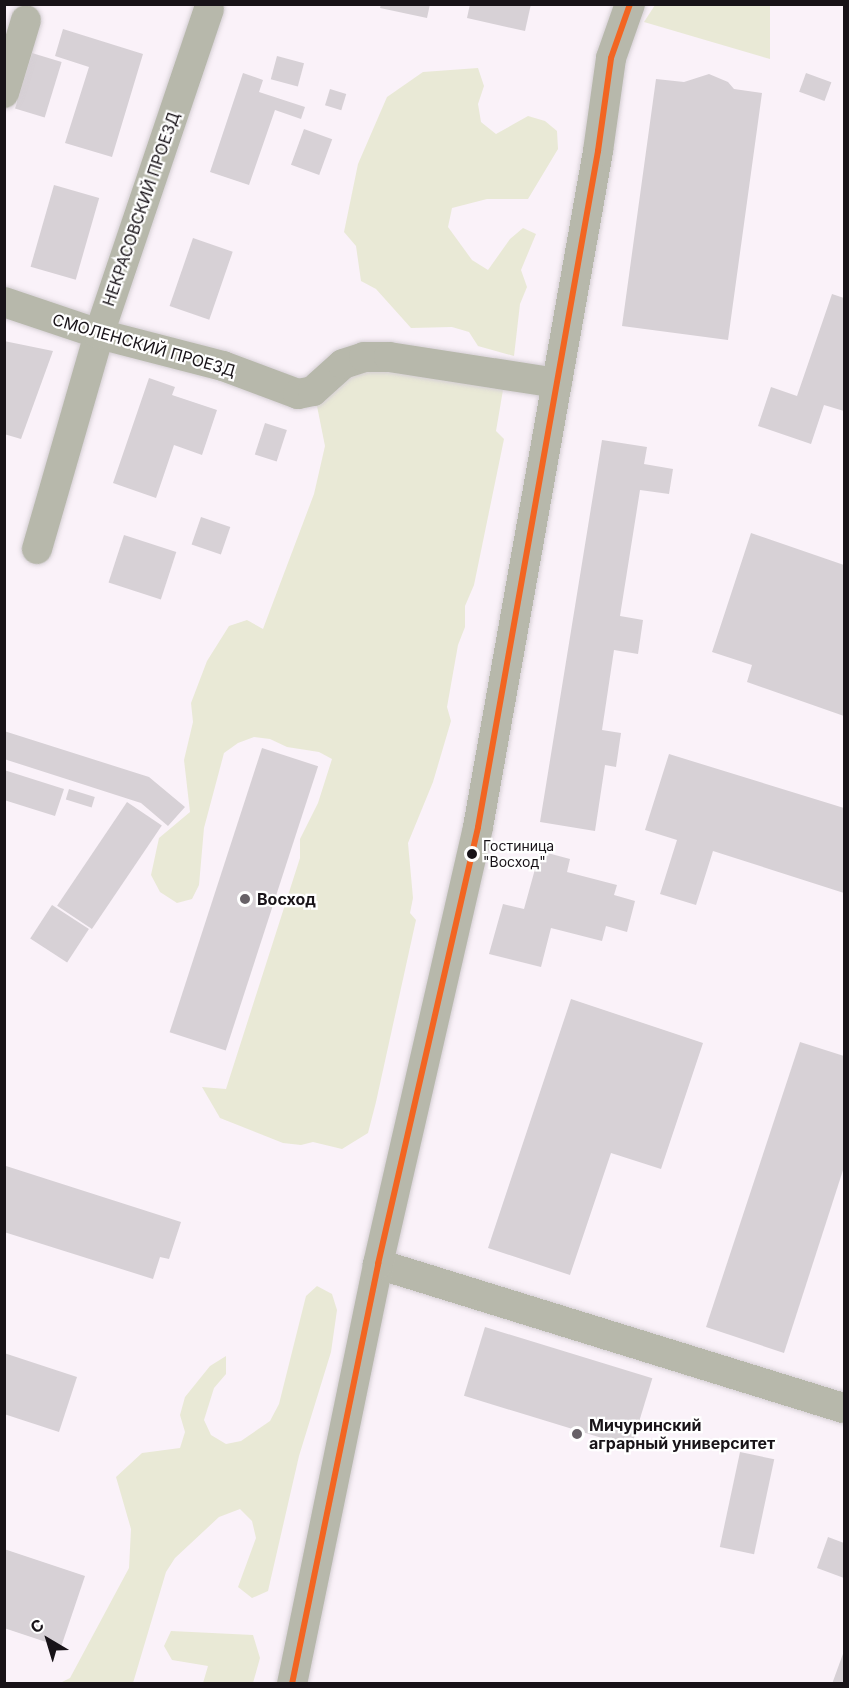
<!DOCTYPE html>
<html>
<head>
<meta charset="utf-8">
<style>
	body { margin:0 }
	#map { position:relative; width:849px; height:1688px; overflow:hidden; background:#faf2f9; font-family:Inter,sans-serif }
	div>[style] { position:absolute }
	.green>* { inset:0; background:#e9e9d6 }
	.building>* { inset:0; background:#d7d1d6; transform-origin:0 0 }
	.roads { filter:drop-shadow(0 0 2px #d5cfd4) drop-shadow(0 0 2px #d5cfd4) }
	.minor>* { height:30px; margin:-15px; padding:0 15px; transform-origin:15px; border-radius:15px; background:#b7b8ab }
	.bus-1>* { height:6px; margin:-3px; padding:0 3px; transform-origin:3px; border-radius:3px; background:#f26522 }
	.dots>* { width:16px; height:16px; translate:-50% -50%; box-sizing:border-box; border:3px solid #fff; border-radius:50% }
	span { translate:-50% -50%; white-space:nowrap; text-align:center; line-height:1.15; -webkit-text-stroke:4.5px #fff; paint-order:stroke }
	.bus-label { font-size:14px; color:#181318 }
	.left { translate:0 -50%; text-align:left }
	.street-label { font-size:16px; color:#181318 }
	.poi-label { font-size:16px; color:#181318; font-weight:700 }
	.frame { position:absolute; inset:0; border:6px solid #181318; pointer-events:none }
	.north { position:absolute; left:18px; top:1610px; width:60px; height:60px; -webkit-text-stroke:4px #fff; paint-order:stroke; rotate:322deg; font-size:16px; font-weight:700; line-height:24px; text-align:center; color:#181318 }
	.north::after { content:''; display:block; margin:auto; width:21px; height:27px; background:#181318; clip-path:polygon(50% 0,100% 100%,50% 72%,0 100%) }
</style>
</head>
<body>
<div id="map">
	<div class="green">
		<div style="clip-path:polygon(655px 5px,770px 5px,770px 59px,644px 22px)"></div>
		<div style="clip-path:polygon(478px 68px,484px 86px,478px 104px,481px 122px,496px 134px,528px 116px,545px 121px,557px 131px,558px 149px,528px 199px,487px 199px,452px 208px,448px 227px,472px 260px,488px 270px,510px 239px,523px 228px,536px 234px,521px 270px,527px 287px,520px 304px,514px 356px,478px 346px,469px 332px,452px 327px,411px 328px,376px 289px,361px 281px,356px 246px,344px 232px,358px 164px,387px 97px,423px 72px)"></div>
		<div style="clip-path:polygon(370px 368px,503px 390px,496px 431px,504px 439px,474px 585px,465px 606px,465px 627px,458px 645px,447px 707px,451px 721px,433px 782px,408px 843px,413px 898px,410px 913px,416px 920px,376px 1102px,368px 1133px,342px 1149px,313px 1142px,301px 1145px,283px 1143px,220px 1118px,202px 1087px,226px 1089px,300px 858px,300px 839px,318px 803px,332px 759px,319px 752px,287px 747px,270px 739px,254px 737px,238px 743px,224px 753px,204px 828px,199px 885px,192px 899px,177px 903px,160px 892px,151px 875px,159px 838px,190px 812px,184px 760px,193px 722px,191px 703px,207px 661px,229px 626px,247px 620px,263px 629px,314px 494px,325px 446px,316px 401px,340px 388px,341px 380px)"></div>
		<div style="clip-path:polygon(317px 1286px,332px 1294px,337px 1310px,331px 1352px,299px 1456px,268px 1591px,252px 1598px,238px 1587px,256px 1538px,252px 1521px,240px 1509px,219px 1517px,175px 1558px,166px 1572px,133px 1683px,60px 1683px,70px 1678px,129px 1568px,131px 1529px,116px 1477px,142px 1453px,180px 1448px,185px 1432px,180px 1415px,185px 1397px,210px 1366px,226px 1356px,226px 1374px,214px 1388px,204px 1420px,211px 1435px,226px 1444px,241px 1441px,270px 1421px,279px 1404px,306px 1296px)"></div>
		<div style="clip-path:polygon(171px 1631px,253px 1635px,260px 1658px,253px 1683px,203px 1683px,208px 1666px,172px 1660px,164px 1646px)"></div>
	</div>
	<div class="building">
		<div style="clip-path:polygon(381px 4px,430px 4px,427px 18px,380px 8px)"></div>
		<div style="clip-path:polygon(470px 4px,531px 4px,525px 31px,467px 18px)"></div>
		<div style="clip-path:polygon(63px 29px,143px 54px,112px 157px,65px 143px,89px 67px,55px 56px)"></div>
		<div style="left:32px;top:53px;width:31px;height:58px;rotate:17deg"></div>
		<div style="left:277px;top:56px;width:28px;height:24px;rotate:15deg"></div>
		<div style="clip-path:polygon(243px 73px,263px 80px,259px 92px,305px 107px,301px 119px,275px 110px,249px 185px,210px 172px)"></div>
		<div style="left:806px;top:73px;width:27px;height:20px;rotate:20deg"></div>
		<div style="clip-path:polygon(709px 74px,728px 82px,734px 89px,762px 93px,728px 340px,622px 326px,656px 79px,684px 82px)"></div>
		<div style="left:330px;top:89px;width:17px;height:17px;rotate:17deg"></div>
		<div style="left:304px;top:129px;width:30px;height:38px;rotate:20deg"></div>
		<div style="left:54px;top:185px;width:47px;height:85px;rotate:16deg"></div>
		<div style="left:193px;top:238px;width:42px;height:72px;rotate:19deg"></div>
		<div style="clip-path:polygon(832px 294px,844px 298px,844px 411px,824px 405px,811px 444px,758px 426px,771px 387px,797px 396px)"></div>
		<div style="clip-path:polygon(4px 341px,53px 351px,21px 439px,4px 434px)"></div>
		<div style="clip-path:polygon(149px 378px,175px 387px,172px 395px,217px 410px,202px 455px,174px 445px,156px 498px,113px 483px)"></div>
		<div style="left:265px;top:423px;width:23px;height:33px;rotate:18deg"></div>
		<div style="clip-path:polygon(602px 440px,647px 447px,644px 464px,673px 469px,669px 494px,640px 490px,620px 616px,643px 620px,638px 654px,614px 650px,602px 730px,621px 733px,616px 767px,605px 765px,595px 831px,540px 822px)"></div>
		<div style="left:201px;top:517px;width:31px;height:29px;rotate:19deg"></div>
		<div style="clip-path:polygon(751px 533px,844px 565px,844px 716px,747px 682px,752px 665px,712px 652px)"></div>
		<div style="left:124px;top:535px;width:55px;height:50px;rotate:18deg"></div>
		<div style="clip-path:polygon(4px 731px,149px 777px,185px 807px,168px 826px,141px 803px,4px 759px)"></div>
		<div style="left:262px;top:748px;width:59px;height:299px;rotate:18deg"></div>
		<div style="clip-path:polygon(669px 754px,844px 808px,844px 893px,713px 851px,696px 905px,660px 894px,677px 840px,645px 830px)"></div>
		<div style="clip-path:polygon(4px 770px,64px 789px,55px 816px,4px 800px)"></div>
		<div style="left:69px;top:789px;width:27px;height:11px;rotate:17deg"></div>
		<div style="left:127px;top:802px;width:42px;height:125px;rotate:34deg"></div>
		<div style="clip-path:polygon(540px 851px,570px 859px,567px 872px,617px 885px,614px 895px,635px 901px,627px 932px,606px 926px,602px 941px,551px 928px,541px 967px,489px 954px,503px 904px,524px 909px)"></div>
		<div style="left:52px;top:905px;width:44px;height:40px;rotate:33deg"></div>
		<div style="clip-path:polygon(571px 999px,703px 1043px,661px 1169px,611px 1153px,570px 1275px,488px 1248px)"></div>
		<div style="clip-path:polygon(800px 1042px,844px 1056px,844px 1167px,784px 1353px,706px 1327px)"></div>
		<div style="clip-path:polygon(6px 1166px,181px 1222px,169px 1259px,160px 1257px,153px 1279px,4px 1232px)"></div>
		<div style="left:485px;top:1327px;width:175px;height:72px;rotate:17deg"></div>
		<div style="clip-path:polygon(4px 1353px,77px 1377px,59px 1432px,4px 1414px)"></div>
		<div style="left:740px;top:1452px;width:35px;height:97px;rotate:12deg"></div>
		<div style="clip-path:polygon(828px 1537px,844px 1543px,844px 1578px,817px 1568px)"></div>
		<div style="clip-path:polygon(4px 1549px,85px 1576px,61px 1647px,4px 1628px)"></div>
		<div style="clip-path:polygon(844px 1651px,844px 1684px,832px 1684px)"></div>
	</div>
	<div class="roads">
		<div class="minor">
			<div style="left:4px;top:93px;width:76px;rotate:-73.2deg"></div>
			<div style="left:4px;top:302px;width:100px;rotate:18.6deg"></div>
			<div style="left:99px;top:334px;width:128px;rotate:14.5deg"></div>
			<div style="left:223px;top:366px;width:80px;rotate:20.5deg"></div>
			<div style="left:298px;top:394px;width:15px;rotate:-11deg"></div>
			<div style="left:313px;top:391px;width:40px;rotate:-42deg"></div>
			<div style="left:343px;top:364px;width:22px;rotate:-18deg"></div>
			<div style="left:364px;top:357px;width:25px"></div>
			<div style="left:389px;top:357px;width:170px;rotate:8.8deg"></div>
			<div style="left:37px;top:549px;width:224px;rotate:-73.9deg"></div>
			<div style="left:99px;top:334px;width:343px;rotate:-71.3deg"></div>
			<div style="left:378px;top:1264px;width:488px;rotate:17.2deg"></div>
			<div style="left:292px;top:1684px;width:429px;rotate:-78.4deg"></div>
			<div style="left:378px;top:1264px;width:448px;rotate:-77.1deg"></div>
			<div style="left:478px;top:827px;width:687px;rotate:-79.93deg"></div>
			<div style="left:598px;top:151px;width:94px;rotate:-82deg"></div>
			<div style="left:611px;top:58px;width:57px;rotate:-70.6deg"></div>
		</div>
	</div>
	<div class="bus-1">
		<div style="left:292px;top:1684px;width:429px;rotate:-78.4deg"></div>
		<div style="left:378px;top:1264px;width:448px;rotate:-77.1deg"></div>
		<div style="left:478px;top:827px;width:687px;rotate:-79.93deg"></div>
		<div style="left:598px;top:151px;width:94px;rotate:-82deg"></div>
		<div style="left:611px;top:58px;width:57px;rotate:-70.6deg"></div>
	</div>
	<div class="dots">
		<div style="left:472px;top:854px;background:#181318"></div>
		<div style="left:245px;top:899px;background:#676167"></div>
		<div style="left:577px;top:1434px;background:#676167"></div>
	</div>
	<div class="bus-label">
		<span class="left" style="left:483px;top:854px">Гостиница<br>"Восход"</span>
	</div>
	<div class="street-label">
		<span style="left:141px;top:209px;rotate:-71deg">НЕКРАСОВСКИЙ ПРОЕЗД</span>
		<span style="left:144px;top:345px;rotate:16deg">СМОЛЕНСКИЙ ПРОЕЗД</span>
	</div>
	<div class="poi-label">
		<span class="left" style="left:257px;top:899px">Восход</span>
		<span class="left" style="left:589px;top:1434px">Мичуринский<br>аграрный университет</span>
	</div>
	<div class="frame"></div>
	<div class="north">С</div>
</div>
</body>
</html>
